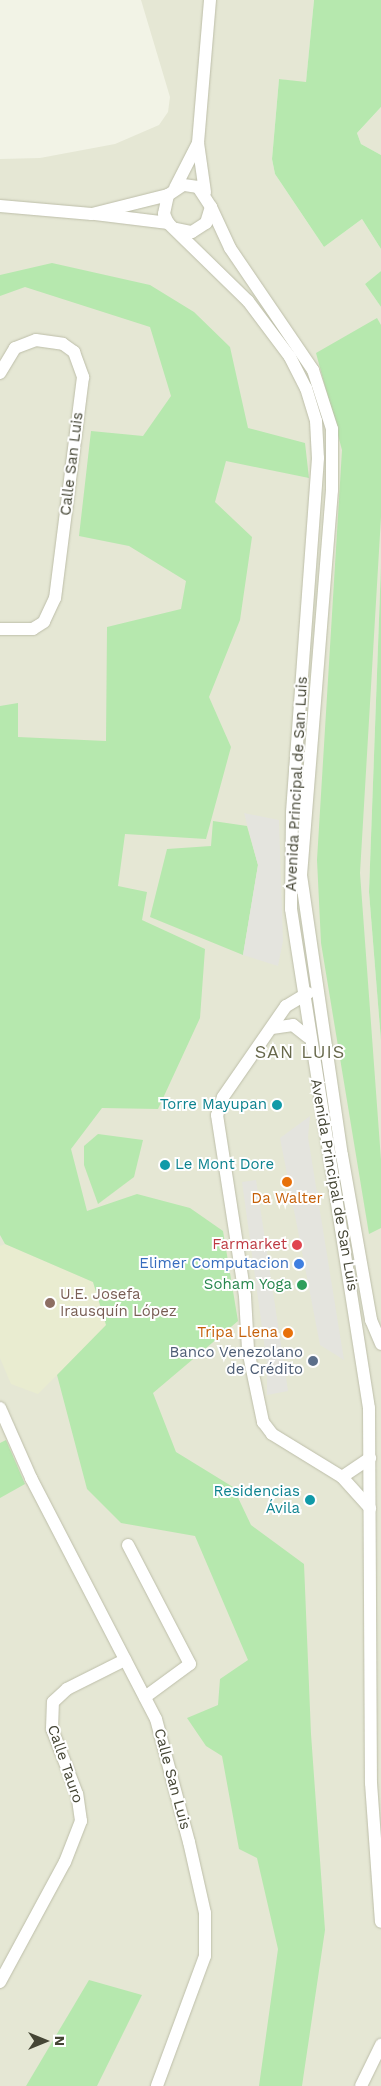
<!DOCTYPE html>
<html>
<head>
<meta charset="utf-8">
<style>
	body { margin:0 }
	#map { position:relative; width:381px; height:2086px; overflow:hidden; background:#f2f3e6; font-family:"Work Sans",sans-serif }
	div>[style] { position:absolute }
	.residential>* { inset:0; background:#e5e7d4 }
	.education>* { inset:0; background:#e9ecd0 }
	.green>* { inset:0; background:#b6e8ae }
	.parking>* { inset:0; background:#e4e4de }
	.roads { filter:drop-shadow(0 0 1px #bdbea9) drop-shadow(0 0 1px #bdbea9) }
	.street>* { height:12px; margin:-6px; padding:0 6px; transform-origin:6px; border-radius:6px; background:#fff }
	.dots>* { width:14px; height:14px; translate:-50% -50%; box-sizing:border-box; border:2px solid #fff; border-radius:50% }
	span { translate:-50% -50%; white-space:nowrap; text-align:center; line-height:1.15; -webkit-text-stroke:4px #fff; paint-order:stroke }
	.street-label { font-size:15px; color:#454635 }
	.culture-label { font-size:15px; color:#0d838f }
	.right { translate:-100% -50%; text-align:right }
	.left { translate:0 -50%; text-align:left }
	.food-label { font-size:15px; color:#c56008 }
	.health-label { font-size:15px; color:#be3a42 }
	.shop-label { font-size:15px; color:#366cbe }
	.leisure-label { font-size:15px; color:#27864d }
	.education-label { font-size:15px; color:#785e54 }
	.service-label { font-size:15px; color:#4e5e75 }
	.quarter-label { font-size:18px; color:#68694c; letter-spacing:1px }
	.north { position:absolute; left:20px; top:2016px; width:50px; height:50px; -webkit-text-stroke:4px #fff; paint-order:stroke; rotate:90deg; font-size:14px; font-weight:700; line-height:20px; text-align:center; color:#454635 }
	.north::after { content:''; display:block; margin:auto; width:18px; height:22px; background:#454635; clip-path:polygon(50% 0,100% 100%,50% 72%,0 100%) }
</style>
</head>
<body>
<div id="map">
	<div class="residential">
		<div style="clip-path:polygon(141px 0,314px 0,306px 83px,279px 79px,272px 159px,275px 174px,324px 247px,362px 219px,381px 249px,381px 271px,365px 284px,381px 307px,381px 564px,369px 892px,381px 1041px,381px 2086px,0 2086px,0 159px,40px 158px,115px 144px,159px 125px,168px 112px,170px 97px)"></div>
		<div style="clip-path:polygon(381px 107px,381px 155px,361px 144px,357px 133px)"></div>
	</div>
	<div class="education">
		<div style="clip-path:polygon(5px 1244px,93px 1282px,107px 1325px,38px 1394px,11px 1384px,0 1358px,0 1246px)"></div>
	</div>
	<div class="green">
		<div style="clip-path:polygon(314px 0,381px 0,381px 107px,357px 133px,361px 144px,381px 155px,381px 249px,362px 219px,324px 247px,275px 174px,272px 159px,279px 79px,306px 82px)"></div>
		<div style="clip-path:polygon(52px 263px,150px 285px,194px 312px,230px 347px,248px 428px,305px 443px,309px 478px,226px 461px,215px 502px,252px 537px,240px 620px,209px 697px,231px 747px,206px 839px,125px 834px,118px 886px,147px 892px,142px 920px,205px 949px,200px 1018px,158px 1109px,102px 1108px,71px 1149px,87px 1211px,137px 1194px,190px 1208px,223px 1231px,238px 1321px,153px 1393px,176px 1452px,233px 1487px,251px 1525px,304px 1564px,311px 1734px,325px 1930px,302px 2086px,259px 2086px,278px 1949px,257px 1858px,239px 1849px,222px 1756px,206px 1746px,187px 1718px,218px 1705px,220px 1679px,248px 1660px,195px 1536px,121px 1523px,87px 1489px,57px 1375px,106px 1325px,93px 1282px,5px 1244px,0 1235px,0 706px,18px 703px,18px 737px,106px 741px,107px 627px,181px 609px,186px 581px,129px 546px,79px 536px,91px 431px,143px 436px,171px 396px,150px 327px,25px 287px,0 296px,0 275px)"></div>
		<div style="clip-path:polygon(381px 271px,381px 307px,365px 284px)"></div>
		<div style="clip-path:polygon(377px 318px,381px 325px,381px 517px,360px 873px,381px 1160px,381px 1228px,369px 1234px,321px 943px,317px 860px,342px 450px,316px 353px)"></div>
		<div style="clip-path:polygon(381px 564px,381px 1041px,369px 892px)"></div>
		<div style="clip-path:polygon(213px 821px,247px 826px,258px 865px,243px 955px,150px 917px,167px 849px,211px 846px)"></div>
		<div style="clip-path:polygon(98px 1134px,143px 1140px,134px 1177px,98px 1204px,84px 1165px,84px 1146px)"></div>
		<div style="clip-path:polygon(6px 1440px,25px 1484px,0 1498px,0 1443px)"></div>
		<div style="clip-path:polygon(89px 1980px,142px 1995px,97px 2086px,26px 2086px)"></div>
	</div>
	<div class="parking">
		<div style="clip-path:polygon(244px 813px,279px 820px,283px 941px,278px 966px,243px 955px,258px 865px)"></div>
		<div style="clip-path:polygon(310px 1116px,308px 1137px,344px 1360px,320px 1345px,280px 1138px)"></div>
		<div style="clip-path:polygon(256px 1180px,288px 1391px,267px 1395px,267px 1364px,242px 1182px)"></div>
	</div>
	<div class="roads">
		<div class="street">
			<div style="left:175px;top:188px;width:51px;rotate:-62.9deg"></div>
			<div style="left:205px;top:192px;width:49px;rotate:-98.1deg"></div>
			<div style="left:198px;top:143px;width:144px;rotate:-85.2deg"></div>
			<div style="left:0;top:206px;width:92px;rotate:5deg"></div>
			<div style="left:92px;top:214px;width:78px;rotate:-14deg"></div>
			<div style="left:211px;top:207px;width:45px;rotate:65.1deg"></div>
			<div style="left:230px;top:248px;width:148px;rotate:55.8deg"></div>
			<div style="left:313px;top:370px;width:62px;rotate:72.1deg"></div>
			<div style="left:332px;top:429px;width:61px;rotate:90deg"></div>
			<div style="left:332px;top:490px;width:386px;rotate:94.6deg"></div>
			<div style="left:301px;top:875px;width:283px;rotate:81.7deg"></div>
			<div style="left:342px;top:1155px;width:168px;rotate:80deg"></div>
			<div style="left:371px;top:1320px;width:26px;rotate:67deg"></div>
			<div style="left:95px;top:214px;width:74px;rotate:7deg"></div>
			<div style="left:176px;top:229px;width:16px;rotate:11deg"></div>
			<div style="left:192px;top:232px;width:17px;rotate:-33deg"></div>
			<div style="left:206px;top:223px;width:17px;rotate:-73deg"></div>
			<div style="left:211px;top:207px;width:24px;rotate:-123deg"></div>
			<div style="left:198px;top:187px;width:15px;rotate:-172deg"></div>
			<div style="left:183px;top:185px;width:18px;rotate:146deg"></div>
			<div style="left:168px;top:195px;width:19px;rotate:102deg"></div>
			<div style="left:164px;top:214px;width:10px;rotate:66deg"></div>
			<div style="left:168px;top:223px;width:112px;rotate:44.3deg"></div>
			<div style="left:248px;top:301px;width:70px;rotate:53.1deg"></div>
			<div style="left:290px;top:357px;width:35px;rotate:63deg"></div>
			<div style="left:306px;top:388px;width:34px;rotate:73deg"></div>
			<div style="left:316px;top:421px;width:37px;rotate:87deg"></div>
			<div style="left:318px;top:458px;width:356px;rotate:94.2deg"></div>
			<div style="left:292px;top:813px;width:96px;rotate:90.6deg"></div>
			<div style="left:291px;top:909px;width:505px;rotate:81.12deg"></div>
			<div style="left:369px;top:1408px;width:375px;rotate:89.7deg"></div>
			<div style="left:371px;top:1783px;width:139px;rotate:85.9deg"></div>
			<div style="left:0;top:373px;width:29px;rotate:-59deg"></div>
			<div style="left:15px;top:348px;width:22px;rotate:-21deg"></div>
			<div style="left:36px;top:340px;width:27px;rotate:8deg"></div>
			<div style="left:63px;top:344px;width:14px;rotate:36deg"></div>
			<div style="left:74px;top:352px;width:27px;rotate:70deg"></div>
			<div style="left:83px;top:377px;width:223px;rotate:97.2deg"></div>
			<div style="left:55px;top:598px;width:26px;rotate:115deg"></div>
			<div style="left:44px;top:622px;width:13px;rotate:148deg"></div>
			<div style="left:33px;top:629px;width:33px;rotate:180deg"></div>
			<div style="left:308px;top:993px;width:26px;rotate:149deg"></div>
			<div style="left:286px;top:1006px;width:111px;rotate:124.7deg"></div>
			<div style="left:223px;top:1097px;width:19px;rotate:108deg"></div>
			<div style="left:217px;top:1115px;width:183px;rotate:81.2deg"></div>
			<div style="left:245px;top:1296px;width:54px;rotate:86.8deg"></div>
			<div style="left:248px;top:1350px;width:74px;rotate:78.2deg"></div>
			<div style="left:263px;top:1422px;width:15px;rotate:53deg"></div>
			<div style="left:272px;top:1434px;width:82px;rotate:31.6deg"></div>
			<div style="left:342px;top:1477px;width:42px;rotate:47.9deg"></div>
			<div style="left:272px;top:1028px;width:21px;rotate:-8deg"></div>
			<div style="left:293px;top:1025px;width:19px;rotate:39deg"></div>
			<div style="left:0;top:1408px;width:77px;rotate:66.1deg"></div>
			<div style="left:31px;top:1478px;width:271px;rotate:62.6deg"></div>
			<div style="left:156px;top:1719px;width:127px;rotate:75deg"></div>
			<div style="left:189px;top:1842px;width:73px;rotate:77.3deg"></div>
			<div style="left:205px;top:1913px;width:43px;rotate:90deg"></div>
			<div style="left:205px;top:1956px;width:139px;rotate:110.3deg"></div>
			<div style="left:342px;top:1477px;width:34px;rotate:-34deg"></div>
			<div style="left:128px;top:1545px;width:134px;rotate:62.5deg"></div>
			<div style="left:190px;top:1664px;width:56px;rotate:143.7deg"></div>
			<div style="left:0;top:1982px;width:136px;rotate:-61.6deg"></div>
			<div style="left:65px;top:1862px;width:44px;rotate:-68.7deg"></div>
			<div style="left:81px;top:1821px;width:27px;rotate:-98deg"></div>
			<div style="left:77px;top:1794px;width:70px;rotate:-111deg"></div>
			<div style="left:52px;top:1729px;width:27px;rotate:-88deg"></div>
			<div style="left:53px;top:1702px;width:19px;rotate:-43deg"></div>
			<div style="left:67px;top:1689px;width:65px;rotate:-26.6deg"></div>
			<div style="left:361px;top:2086px;width:46px;rotate:-64deg"></div>
		</div>
	</div>
	<div class="dots">
		<div style="left:277px;top:1105px;background:#0f9aa8"></div>
		<div style="left:165px;top:1165px;background:#0f9aa8"></div>
		<div style="left:287px;top:1182px;background:#e8710a"></div>
		<div style="left:297px;top:1245px;background:#e0444e"></div>
		<div style="left:299px;top:1264px;background:#3f7fe0"></div>
		<div style="left:302px;top:1285px;background:#2e9e5b"></div>
		<div style="left:50px;top:1303px;background:#8d6e63"></div>
		<div style="left:288px;top:1333px;background:#e8710a"></div>
		<div style="left:313px;top:1361px;background:#5c6f8a"></div>
		<div style="left:310px;top:1500px;background:#0f9aa8"></div>
	</div>
	<div class="street-label">
		<span style="left:72px;top:464px;rotate:-83deg">Calle San Luis</span>
		<span style="left:297px;top:784px;rotate:-87deg">Avenida Principal de San Luis</span>
		<span style="left:334px;top:1185px;rotate:80deg">Avenida Principal de San Luis</span>
		<span style="left:65px;top:1764px;rotate:71deg">Calle Tauro</span>
		<span style="left:172px;top:1779px;rotate:75deg">Calle San Luis</span>
	</div>
	<div class="culture-label">
		<span class="right" style="left:267px;top:1105px">Torre Mayupan</span>
		<span class="left" style="left:175px;top:1165px">Le Mont Dore</span>
		<span class="right" style="left:300px;top:1500px">Residencias<br>Ávila</span>
	</div>
	<div class="food-label">
		<span style="left:287px;top:1199px">Da Walter</span>
		<span class="right" style="left:278px;top:1333px">Tripa Llena</span>
	</div>
	<div class="health-label">
		<span class="right" style="left:287px;top:1245px">Farmarket</span>
	</div>
	<div class="shop-label">
		<span class="right" style="left:289px;top:1264px">Elimer Computacion</span>
	</div>
	<div class="leisure-label">
		<span class="right" style="left:292px;top:1285px">Soham Yoga</span>
	</div>
	<div class="education-label">
		<span class="left" style="left:60px;top:1303px">U.E. Josefa<br>Irausquín López</span>
	</div>
	<div class="service-label">
		<span class="right" style="left:303px;top:1361px">Banco Venezolano<br>de Crédito</span>
	</div>
	<div class="quarter-label">
		<span style="left:300px;top:1052px">SAN LUIS</span>
	</div>
	<div class="north">N</div>
</div>
</body>
</html>
